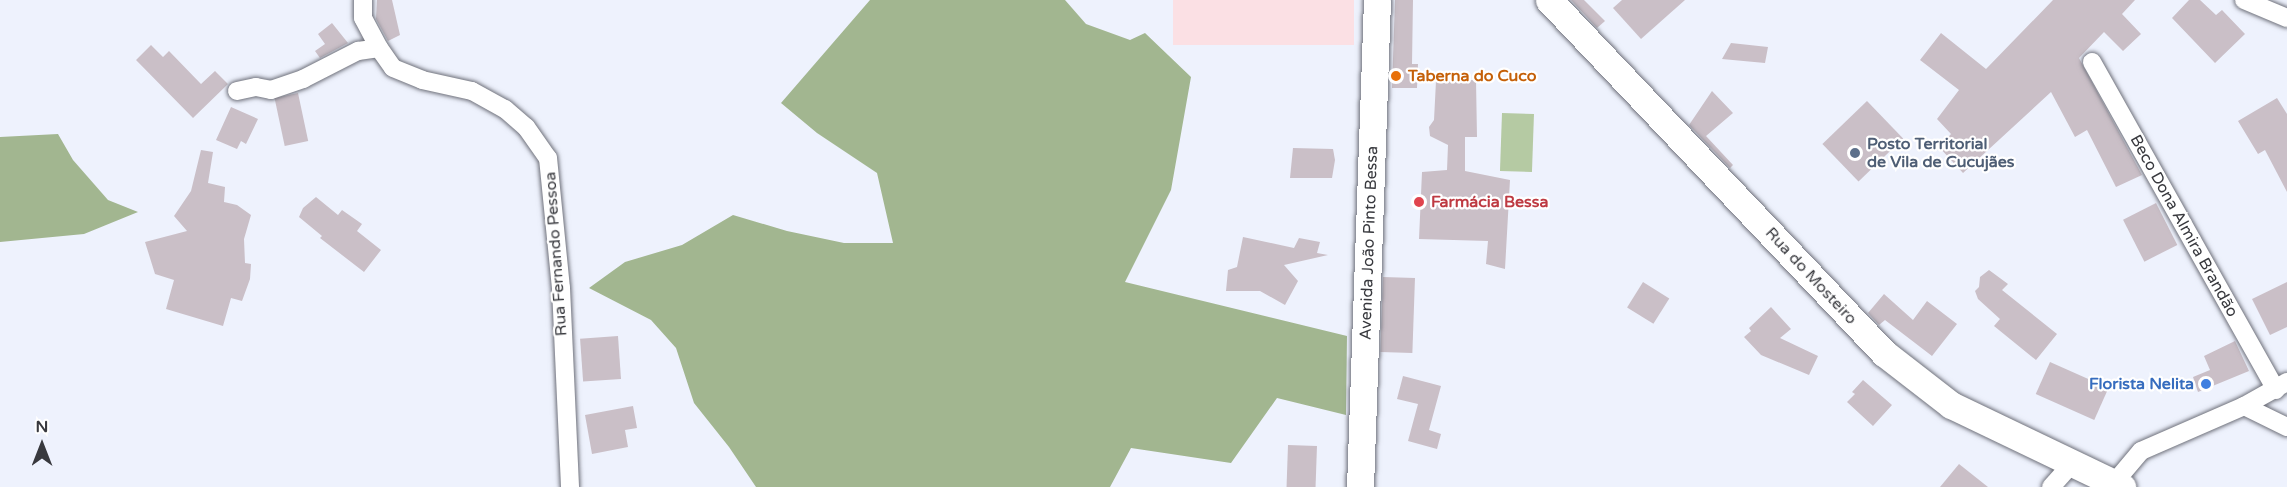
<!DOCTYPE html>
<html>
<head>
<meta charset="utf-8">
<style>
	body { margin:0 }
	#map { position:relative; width:2287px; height:487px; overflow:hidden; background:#eef2fd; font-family:"Varela Round",sans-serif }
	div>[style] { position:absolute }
	.education>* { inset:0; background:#fbe0e4; transform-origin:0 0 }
	.green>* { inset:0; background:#b5caa3; transform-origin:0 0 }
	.forest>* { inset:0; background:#a2b690 }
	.building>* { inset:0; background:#cabfc7; transform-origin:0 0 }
	.roads { filter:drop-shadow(0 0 2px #6f717b) drop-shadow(0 0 2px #6f717b) }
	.street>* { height:18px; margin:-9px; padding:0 9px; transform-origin:9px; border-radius:9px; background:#fff }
	.secondary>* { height:27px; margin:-13.5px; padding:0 13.5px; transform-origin:13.5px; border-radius:13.5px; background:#fff }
	.dots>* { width:16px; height:16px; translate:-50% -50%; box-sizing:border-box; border:3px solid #fff; border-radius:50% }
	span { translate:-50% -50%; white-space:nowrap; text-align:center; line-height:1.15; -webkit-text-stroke:4.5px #fff; paint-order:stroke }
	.food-label { font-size:16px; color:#c56008; font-weight:700 }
	.left { translate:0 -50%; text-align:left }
	.service-label { font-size:16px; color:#4e5e75; font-weight:700 }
	.health-label { font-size:16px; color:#be3a42; font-weight:700 }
	.street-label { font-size:16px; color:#38393e }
	.shop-label { font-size:16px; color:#366cbe; font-weight:700 }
	.right { translate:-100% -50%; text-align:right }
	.north { position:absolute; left:12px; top:415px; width:60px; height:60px; -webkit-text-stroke:4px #fff; paint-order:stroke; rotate:0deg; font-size:16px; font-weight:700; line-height:24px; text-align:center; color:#38393e }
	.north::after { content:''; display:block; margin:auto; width:21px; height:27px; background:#38393e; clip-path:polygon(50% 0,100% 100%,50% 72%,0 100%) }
</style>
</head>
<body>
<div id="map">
	<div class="education">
		<div style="left:1173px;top:0;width:181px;height:45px"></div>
	</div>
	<div class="green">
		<div style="left:1502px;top:113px;width:32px;height:58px;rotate:2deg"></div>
	</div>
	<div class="forest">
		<div style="clip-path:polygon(870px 0,1065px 0,1086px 24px,1130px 40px,1145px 33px,1191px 77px,1171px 190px,1125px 282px,1347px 336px,1346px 415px,1277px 398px,1231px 463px,1131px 448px,1110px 487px,756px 487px,729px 447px,694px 403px,676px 348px,651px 320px,589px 288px,625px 262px,682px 245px,733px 215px,787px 231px,844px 243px,893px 243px,877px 173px,817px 133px,781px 103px)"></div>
		<div style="clip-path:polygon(58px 134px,73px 160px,108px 200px,138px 212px,84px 234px,0 242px,0 137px)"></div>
	</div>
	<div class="building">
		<div style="clip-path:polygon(377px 0,392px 0,400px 35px,388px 41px,376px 19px)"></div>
		<div style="clip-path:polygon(1395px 0,1413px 0,1412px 64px,1418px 64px,1417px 88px,1392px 88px)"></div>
		<div style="clip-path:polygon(1571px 0,1584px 0,1605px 21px,1597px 28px)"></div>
		<div style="clip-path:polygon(1622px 0,1685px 0,1641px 39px,1613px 8px)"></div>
		<div style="clip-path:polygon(2053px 0,2135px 0,2122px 14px,2141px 34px,2123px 51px,2104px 32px,2079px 58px,2142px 175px,2116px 187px,2087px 130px,2075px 137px,2051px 92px,1963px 173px,1939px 147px,1951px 134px,1937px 119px,1959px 90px,1920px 60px,1941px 33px,1986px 69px)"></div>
		<div style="clip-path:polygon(2189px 0,2200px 0,2216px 15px,2222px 10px,2245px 34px,2215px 63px,2172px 18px)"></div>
		<div style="clip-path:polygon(332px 23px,348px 43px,320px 58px,315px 51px,325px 44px,318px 34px)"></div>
		<div style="clip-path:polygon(1731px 43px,1768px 47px,1765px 63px,1722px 59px)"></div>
		<div style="clip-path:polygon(151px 45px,163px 57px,169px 51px,201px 84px,215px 71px,228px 84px,193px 118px,136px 60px)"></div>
		<div style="clip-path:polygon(1476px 80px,1477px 137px,1465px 137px,1465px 171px,1510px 180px,1505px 269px,1486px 264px,1488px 241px,1419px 239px,1422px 172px,1447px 170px,1448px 145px,1430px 136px,1429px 127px,1434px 120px,1436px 81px)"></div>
		<div style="clip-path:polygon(1712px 91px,1733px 113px,1706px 136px,1733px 165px,1730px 168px,1689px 125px)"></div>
		<div style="left:298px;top:93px;width:49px;height:24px;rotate:78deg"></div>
		<div style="clip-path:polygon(2277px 98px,2287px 114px,2287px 192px,2265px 150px,2258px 154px,2238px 121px)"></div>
		<div style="left:1867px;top:101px;width:52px;height:62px;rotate:46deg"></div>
		<div style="clip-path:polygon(231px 107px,258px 119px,246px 144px,241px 141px,237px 149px,216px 140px)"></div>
		<div style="clip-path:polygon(1293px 148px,1333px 149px,1335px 160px,1332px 178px,1290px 178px)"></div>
		<div style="clip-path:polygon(201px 150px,213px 152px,208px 183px,225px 187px,224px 202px,237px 205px,251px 215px,244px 239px,245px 263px,251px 264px,250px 279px,242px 301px,231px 298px,223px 326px,166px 309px,174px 280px,155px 274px,145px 242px,187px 231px,174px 216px,191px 191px)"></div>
		<div style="clip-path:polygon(316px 197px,338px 215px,342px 210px,362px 224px,357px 231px,381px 250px,364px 272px,320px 238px,322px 236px,299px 217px,303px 208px)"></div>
		<div style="left:2156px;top:203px;width:47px;height:37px;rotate:63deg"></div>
		<div style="clip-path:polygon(1243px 237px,1294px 248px,1299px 238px,1320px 242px,1317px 253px,1328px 255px,1284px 265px,1298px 281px,1285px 305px,1260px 291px,1226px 291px,1228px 270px,1237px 267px)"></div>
		<div style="clip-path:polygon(1989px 270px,2008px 284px,2002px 290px,2057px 334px,2036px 360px,1994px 326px,2000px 319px,1978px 299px,1975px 291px,1979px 287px,1980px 277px)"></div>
		<div style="left:1383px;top:277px;width:32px;height:75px;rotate:2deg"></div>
		<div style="left:1643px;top:282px;width:31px;height:30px;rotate:32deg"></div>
		<div style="clip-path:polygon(2287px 282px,2287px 327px,2270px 335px,2252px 299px)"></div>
		<div style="clip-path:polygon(1884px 294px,1913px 320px,1927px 301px,1957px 324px,1932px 356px,1885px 320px,1879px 325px,1868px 313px)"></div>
		<div style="clip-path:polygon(1771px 307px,1791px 329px,1780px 338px,1818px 356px,1809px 375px,1761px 355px,1744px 337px,1751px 331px,1749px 328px)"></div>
		<div style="left:618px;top:336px;width:43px;height:38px;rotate:86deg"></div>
		<div style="clip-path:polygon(2235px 341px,2249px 371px,2198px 392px,2193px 377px,2210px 370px,2204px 356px)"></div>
		<div style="left:2050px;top:362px;width:64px;height:35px;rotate:24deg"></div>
		<div style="clip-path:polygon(1403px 376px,1441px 386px,1429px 430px,1441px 434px,1437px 449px,1408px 441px,1418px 404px,1397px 399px)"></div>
		<div style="clip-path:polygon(1863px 380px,1892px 405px,1873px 426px,1847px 402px,1855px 394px,1852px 392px)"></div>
		<div style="clip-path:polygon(633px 406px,637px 428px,625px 430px,628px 447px,592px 454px,585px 415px)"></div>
		<div style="left:1288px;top:445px;width:29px;height:42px;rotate:2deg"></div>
		<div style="clip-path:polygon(1959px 464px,1988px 487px,1940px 487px)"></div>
	</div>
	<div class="roads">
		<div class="street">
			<div style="left:2244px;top:0;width:47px;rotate:22.7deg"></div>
			<div style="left:379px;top:48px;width:24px;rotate:55deg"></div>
			<div style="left:393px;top:68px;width:31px;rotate:22deg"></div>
			<div style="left:422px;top:80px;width:51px;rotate:12.4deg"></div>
			<div style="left:472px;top:91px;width:38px;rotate:29deg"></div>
			<div style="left:505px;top:109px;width:28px;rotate:41deg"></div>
			<div style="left:526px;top:127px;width:38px;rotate:55deg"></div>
			<div style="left:548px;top:158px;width:131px;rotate:84.3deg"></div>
			<div style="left:561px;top:288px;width:199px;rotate:87.4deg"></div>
			<div style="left:2092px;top:62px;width:376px;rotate:60.7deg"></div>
			<div style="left:237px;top:91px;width:19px;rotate:-12deg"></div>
			<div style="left:256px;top:87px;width:15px;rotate:11deg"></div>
			<div style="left:271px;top:90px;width:34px;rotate:-19deg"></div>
			<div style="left:303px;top:79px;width:62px;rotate:-27deg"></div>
			<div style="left:358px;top:51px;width:21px;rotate:-8deg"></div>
			<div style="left:379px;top:48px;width:34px;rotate:-118deg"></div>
			<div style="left:363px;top:18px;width:18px;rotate:-90deg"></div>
			<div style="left:2244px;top:406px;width:48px;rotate:26deg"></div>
			<div style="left:2114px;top:483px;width:42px;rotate:-49.8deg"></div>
			<div style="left:2141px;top:451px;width:112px;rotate:-23.6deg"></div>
			<div style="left:2244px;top:406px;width:49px;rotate:-29.2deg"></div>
			<div style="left:2051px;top:487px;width:31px;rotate:-48deg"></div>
		</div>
		<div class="secondary">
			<div style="left:1549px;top:0;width:487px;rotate:46.5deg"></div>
			<div style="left:1884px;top:353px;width:85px;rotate:37.8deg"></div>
			<div style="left:1951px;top:405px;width:190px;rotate:25.6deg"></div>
			<div style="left:1360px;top:487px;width:487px;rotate:-88deg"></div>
		</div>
	</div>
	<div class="dots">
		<div style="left:1396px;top:76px;background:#e8710a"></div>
		<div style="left:1855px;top:153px;background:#5c6f8a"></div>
		<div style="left:1419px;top:202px;background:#e0444e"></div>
		<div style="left:2206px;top:384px;background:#3f7fe0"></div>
	</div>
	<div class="food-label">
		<span class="left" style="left:1408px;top:76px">Taberna do Cuco</span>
	</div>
	<div class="service-label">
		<span class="left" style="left:1867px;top:153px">Posto Territorial<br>de Vila de Cucujães</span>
	</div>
	<div class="health-label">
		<span class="left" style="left:1431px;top:202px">Farmácia Bessa</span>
	</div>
	<div class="street-label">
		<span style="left:2184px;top:226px;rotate:61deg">Beco Dona Almira Brandão</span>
		<span style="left:1369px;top:243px;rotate:-88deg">Avenida João Pinto Bessa</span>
		<span style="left:556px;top:254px;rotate:-94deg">Rua Fernando Pessoa</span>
		<span style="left:1811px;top:276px;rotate:47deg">Rua do Mosteiro</span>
	</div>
	<div class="shop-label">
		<span class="right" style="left:2194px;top:384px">Florista Nelita</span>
	</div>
	<div class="north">N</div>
</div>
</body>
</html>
